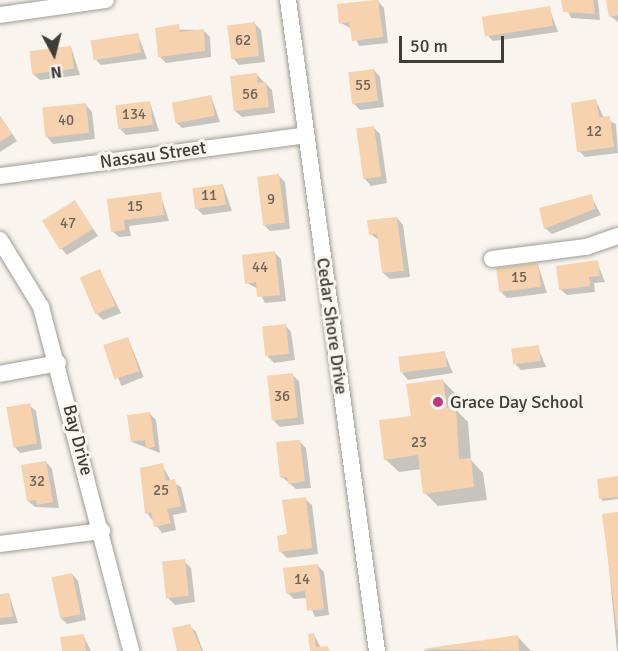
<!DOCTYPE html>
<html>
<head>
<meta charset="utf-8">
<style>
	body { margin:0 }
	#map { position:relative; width:618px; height:651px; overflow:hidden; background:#f9f5ee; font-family:Signika,sans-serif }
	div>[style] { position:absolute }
	.shadow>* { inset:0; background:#0003; transform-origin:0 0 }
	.building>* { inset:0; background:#f6d2ae; transform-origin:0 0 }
	.roads { filter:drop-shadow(0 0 2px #9f9c95) drop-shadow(0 0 2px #9f9c95) }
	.minor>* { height:16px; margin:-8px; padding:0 8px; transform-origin:8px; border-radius:8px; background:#fff }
	.dots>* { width:16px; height:16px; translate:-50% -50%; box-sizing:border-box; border:3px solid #f9f5ee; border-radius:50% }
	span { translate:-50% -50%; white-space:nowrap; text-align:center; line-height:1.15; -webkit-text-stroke:6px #f9f5ee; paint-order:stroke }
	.number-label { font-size:15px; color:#6c6257 }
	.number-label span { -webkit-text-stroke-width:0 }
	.street-label { font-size:18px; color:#3e3d3a }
	.poi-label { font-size:18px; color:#3e3d3a }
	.left { translate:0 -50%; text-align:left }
	.north { position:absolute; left:24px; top:24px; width:60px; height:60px; -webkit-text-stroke:4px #f9f5ee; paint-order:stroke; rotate:173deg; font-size:16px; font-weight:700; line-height:24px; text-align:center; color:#3e3d3a }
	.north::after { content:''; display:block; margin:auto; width:21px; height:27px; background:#3e3d3a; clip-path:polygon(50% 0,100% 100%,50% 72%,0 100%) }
	.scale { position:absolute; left:399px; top:36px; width:105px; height:27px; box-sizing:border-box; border:3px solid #3e3d3a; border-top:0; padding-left:8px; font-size:18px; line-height:21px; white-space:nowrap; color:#3e3d3a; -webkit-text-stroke:4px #f9f5ee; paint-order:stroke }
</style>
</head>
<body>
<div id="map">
	<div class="shadow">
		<div style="clip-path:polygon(563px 0,598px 0,600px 20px,571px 18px)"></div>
		<div style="clip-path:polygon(608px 0,618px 0,618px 22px,610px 16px)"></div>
		<div style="clip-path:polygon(378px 1px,384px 8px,388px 43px,359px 46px,352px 29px,341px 23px)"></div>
		<div style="clip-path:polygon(549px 7px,558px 32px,493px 41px,486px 34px)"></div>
		<div style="clip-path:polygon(255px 24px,261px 30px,265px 62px,239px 65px,233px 58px)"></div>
		<div style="clip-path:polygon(156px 29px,203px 30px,210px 37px,211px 57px,166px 63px,160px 57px)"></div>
		<div style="clip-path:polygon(138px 35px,147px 59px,101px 65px,94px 58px)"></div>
		<div style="clip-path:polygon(71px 47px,80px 75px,40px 80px,33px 74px)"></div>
		<div style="clip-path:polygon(374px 70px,380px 77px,384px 107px,360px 110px,353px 103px)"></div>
		<div style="clip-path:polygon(256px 74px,272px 90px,275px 113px,242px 117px,235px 111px)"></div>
		<div style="clip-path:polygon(211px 96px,220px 122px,182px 128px,175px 121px)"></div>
		<div style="clip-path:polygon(596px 101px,604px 118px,616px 124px,618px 153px,585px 157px,579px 151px)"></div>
		<div style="clip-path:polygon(150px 103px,159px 131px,126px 135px,119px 128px)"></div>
		<div style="clip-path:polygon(86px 105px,92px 112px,95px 139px,53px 144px,47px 137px)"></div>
		<div style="clip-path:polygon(0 116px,17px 141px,0 152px)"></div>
		<div style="clip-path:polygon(374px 128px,380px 134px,387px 183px,371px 186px,365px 179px)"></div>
		<div style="clip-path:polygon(279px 176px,285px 182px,290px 229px,270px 231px,263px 224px)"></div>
		<div style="clip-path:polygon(223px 185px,232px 211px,203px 215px,196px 208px)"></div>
		<div style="clip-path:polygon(160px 193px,169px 221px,129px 226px,131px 236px,119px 237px,112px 231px,109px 200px)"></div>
		<div style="clip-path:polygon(591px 196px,601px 215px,552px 234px,545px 228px)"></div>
		<div style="clip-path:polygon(75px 202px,98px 236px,67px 255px,61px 248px)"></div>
		<div style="clip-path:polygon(397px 218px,403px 225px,410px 277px,390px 279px,383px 273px,379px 240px,370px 234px)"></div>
		<div style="clip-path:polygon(274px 252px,281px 259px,286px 301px,265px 303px,258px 289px,247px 283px)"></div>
		<div style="clip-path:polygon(597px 262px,605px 282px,594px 283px,595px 292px,567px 295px,560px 289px)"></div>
		<div style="clip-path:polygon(538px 265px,547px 293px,507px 298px,501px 292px)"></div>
		<div style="clip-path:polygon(100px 271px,121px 313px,103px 320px,97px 314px)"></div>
		<div style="clip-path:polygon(285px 325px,291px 332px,295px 360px,274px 363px,267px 356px)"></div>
		<div style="left:128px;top:338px;width:42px;height:24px;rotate:68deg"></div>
		<div style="clip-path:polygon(538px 347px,546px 367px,521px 370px,515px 364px)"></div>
		<div style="clip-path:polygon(444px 352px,453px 373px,408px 380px,402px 373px)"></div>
		<div style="clip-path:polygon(292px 375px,299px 381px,304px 424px,280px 427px,274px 421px)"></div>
		<div style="clip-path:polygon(443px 381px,456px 394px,458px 412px,468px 422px,471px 460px,483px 473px,487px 500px,438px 506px,425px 493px,422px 469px,399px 472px,385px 459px)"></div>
		<div style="clip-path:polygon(29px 405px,36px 411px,42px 449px,20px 453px,14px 446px)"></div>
		<div style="clip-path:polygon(150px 414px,156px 420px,160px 453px,132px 442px)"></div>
		<div style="clip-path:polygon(299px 441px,306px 448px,311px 488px,296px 489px,282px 477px)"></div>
		<div style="clip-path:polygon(46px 462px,52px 469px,59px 508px,35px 507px,28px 501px)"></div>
		<div style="clip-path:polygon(162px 465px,171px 481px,181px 487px,187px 512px,173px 515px,176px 530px,162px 533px,147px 513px)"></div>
		<div style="clip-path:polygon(618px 478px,618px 499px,603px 501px,600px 498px)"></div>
		<div style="clip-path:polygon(305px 499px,312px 505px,318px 554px,287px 558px,281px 552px)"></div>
		<div style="clip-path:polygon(618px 513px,618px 651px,617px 651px,604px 515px)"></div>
		<div style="clip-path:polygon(184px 561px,191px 568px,195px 602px,175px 605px,168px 598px)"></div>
		<div style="clip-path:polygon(317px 565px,324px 572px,329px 615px,315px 617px,307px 598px,294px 599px,288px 593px)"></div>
		<div style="clip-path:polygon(72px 574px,78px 581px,86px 620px,67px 624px,61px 618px)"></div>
		<div style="clip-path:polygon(9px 594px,18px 623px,0 625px,0 596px)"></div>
		<div style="clip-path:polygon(189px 625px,196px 632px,203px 651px,179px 651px)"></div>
		<div style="clip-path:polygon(83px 635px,91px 651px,64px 651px)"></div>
		<div style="clip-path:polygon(314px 635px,321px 648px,331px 651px,311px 651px)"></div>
		<div style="clip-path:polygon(518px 637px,531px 651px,424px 651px,424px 650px)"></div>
	</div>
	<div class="building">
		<div style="clip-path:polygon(374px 0,378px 0,383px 37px,352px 41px,349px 22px,339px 24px,337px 4px)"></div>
		<div style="clip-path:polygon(561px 0,593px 0,595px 14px,563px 12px)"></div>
		<div style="clip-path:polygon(606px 0,618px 0,618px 15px,609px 17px)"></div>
		<div style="left:550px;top:6px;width:20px;height:69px;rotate:81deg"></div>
		<div style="left:255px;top:22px;width:34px;height:28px;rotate:83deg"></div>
		<div style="clip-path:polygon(179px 24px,180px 32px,204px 29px,205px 51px,158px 57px,155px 28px)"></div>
		<div style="left:138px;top:33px;width:20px;height:48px;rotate:81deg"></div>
		<div style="left:71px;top:46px;width:23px;height:42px;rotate:83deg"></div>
		<div style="left:374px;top:69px;width:32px;height:26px;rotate:83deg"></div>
		<div style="clip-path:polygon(257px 73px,258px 83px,266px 82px,269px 107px,234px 111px,230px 76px)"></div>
		<div style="left:211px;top:95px;width:21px;height:40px;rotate:79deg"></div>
		<div style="clip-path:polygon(596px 99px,599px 117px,610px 116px,614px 147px,577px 152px,571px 103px)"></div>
		<div style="left:150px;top:101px;width:24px;height:35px;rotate:83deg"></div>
		<div style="left:86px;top:103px;width:30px;height:44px;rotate:84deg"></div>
		<div style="clip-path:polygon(0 117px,12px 134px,0 142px)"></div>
		<div style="left:374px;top:126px;width:51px;height:18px;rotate:82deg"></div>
		<div style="left:279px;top:174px;width:49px;height:22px;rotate:83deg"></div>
		<div style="left:223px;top:184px;width:21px;height:31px;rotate:82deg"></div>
		<div style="clip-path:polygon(161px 192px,164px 215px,124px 220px,125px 230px,111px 232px,107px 199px)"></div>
		<div style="clip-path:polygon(592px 194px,595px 209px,544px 229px,539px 208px)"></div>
		<div style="left:75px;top:200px;width:34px;height:39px;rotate:58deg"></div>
		<div style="clip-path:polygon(397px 217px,404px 271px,382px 273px,377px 234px,369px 235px,367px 220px)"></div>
		<div style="clip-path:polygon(275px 251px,280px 295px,257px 297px,256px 282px,245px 284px,242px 255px)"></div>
		<div style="clip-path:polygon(598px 260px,600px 276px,589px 277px,590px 286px,559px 290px,556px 266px)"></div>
		<div style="left:538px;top:263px;width:24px;height:42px;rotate:83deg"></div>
		<div style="left:100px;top:269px;width:40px;height:22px;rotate:67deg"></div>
		<div style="left:286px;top:324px;width:30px;height:24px;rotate:84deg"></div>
		<div style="left:128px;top:337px;width:36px;height:26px;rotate:72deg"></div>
		<div style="left:539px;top:345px;width:16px;height:28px;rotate:83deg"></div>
		<div style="left:445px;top:351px;width:16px;height:47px;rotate:83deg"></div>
		<div style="left:293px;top:373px;width:45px;height:26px;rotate:84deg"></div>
		<div style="clip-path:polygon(443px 379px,447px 408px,456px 407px,459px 459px,471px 458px,474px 487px,423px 494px,418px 455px,384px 460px,379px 420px,411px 416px,406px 384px)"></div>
		<div style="left:30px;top:403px;width:41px;height:24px;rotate:80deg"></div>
		<div style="clip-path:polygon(150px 412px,155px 447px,146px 448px,145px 440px,131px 442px,127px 415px)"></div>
		<div style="clip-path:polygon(300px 440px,305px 481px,288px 484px,287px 477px,280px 478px,276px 442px)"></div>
		<div style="clip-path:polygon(46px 461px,53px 502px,37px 505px,36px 500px,27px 501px,21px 465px)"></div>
		<div style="clip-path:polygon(163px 463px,166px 481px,175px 479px,181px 506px,167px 509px,171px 523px,154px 527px,151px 512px,145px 514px,140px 468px)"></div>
		<div style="clip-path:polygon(618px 476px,618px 497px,599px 499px,597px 479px)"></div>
		<div style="clip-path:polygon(306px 497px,312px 548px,279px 552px,277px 536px,287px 534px,282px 500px)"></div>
		<div style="clip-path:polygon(618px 512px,618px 630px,617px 630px,602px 514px)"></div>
		<div style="left:185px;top:559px;width:37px;height:23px;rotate:84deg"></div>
		<div style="clip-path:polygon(318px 564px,324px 609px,307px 611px,305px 591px,286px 594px,283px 568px)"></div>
		<div style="left:72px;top:573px;width:42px;height:21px;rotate:78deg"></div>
		<div style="clip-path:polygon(9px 593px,13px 617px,0 618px,0 594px)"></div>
		<div style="clip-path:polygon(190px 624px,202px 651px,177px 651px,172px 628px)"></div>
		<div style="clip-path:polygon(314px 633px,316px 647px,328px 646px,329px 651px,310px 651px,308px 634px)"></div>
		<div style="clip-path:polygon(84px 634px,86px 651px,62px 651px,60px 637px)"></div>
		<div style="clip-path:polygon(518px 635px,519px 651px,422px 649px)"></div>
	</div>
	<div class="roads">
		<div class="minor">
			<div style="left:288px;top:0;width:657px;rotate:82.22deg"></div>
			<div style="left:0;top:15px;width:107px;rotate:-8.1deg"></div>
			<div style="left:0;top:176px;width:309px;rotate:-7.6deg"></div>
			<div style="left:0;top:240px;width:79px;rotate:58.5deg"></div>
			<div style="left:41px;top:307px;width:356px;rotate:75.3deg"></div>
			<div style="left:492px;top:259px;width:95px;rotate:-7.3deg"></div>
			<div style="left:586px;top:247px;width:34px;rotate:-19deg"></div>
			<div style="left:0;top:374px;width:59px;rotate:-10.7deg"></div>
			<div style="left:0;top:544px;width:103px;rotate:-7.3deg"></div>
		</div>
	</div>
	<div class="dots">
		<div style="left:438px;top:402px;background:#bd397d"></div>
	</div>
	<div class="number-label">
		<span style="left:243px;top:41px">62</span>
		<span style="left:363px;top:86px">55</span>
		<span style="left:250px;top:95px">56</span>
		<span style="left:134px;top:115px">134</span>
		<span style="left:66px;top:121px">40</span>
		<span style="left:594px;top:132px">12</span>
		<span style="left:209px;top:196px">11</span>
		<span style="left:271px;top:200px">9</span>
		<span style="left:135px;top:207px">15</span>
		<span style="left:68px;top:224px">47</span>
		<span style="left:260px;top:268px">44</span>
		<span style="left:519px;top:278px">15</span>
		<span style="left:282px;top:397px">36</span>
		<span style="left:419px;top:443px">23</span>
		<span style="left:37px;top:482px">32</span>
		<span style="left:161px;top:491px">25</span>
		<span style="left:302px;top:580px">14</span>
	</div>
	<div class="street-label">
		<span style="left:153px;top:155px;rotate:-8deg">Nassau Street</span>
		<span style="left:332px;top:326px;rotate:82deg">Cedar Shore Drive</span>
		<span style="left:78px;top:440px;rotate:75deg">Bay Drive</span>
	</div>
	<div class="poi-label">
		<span class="left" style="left:450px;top:402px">Grace Day School</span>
	</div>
	<div class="north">N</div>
	<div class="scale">50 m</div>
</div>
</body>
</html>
